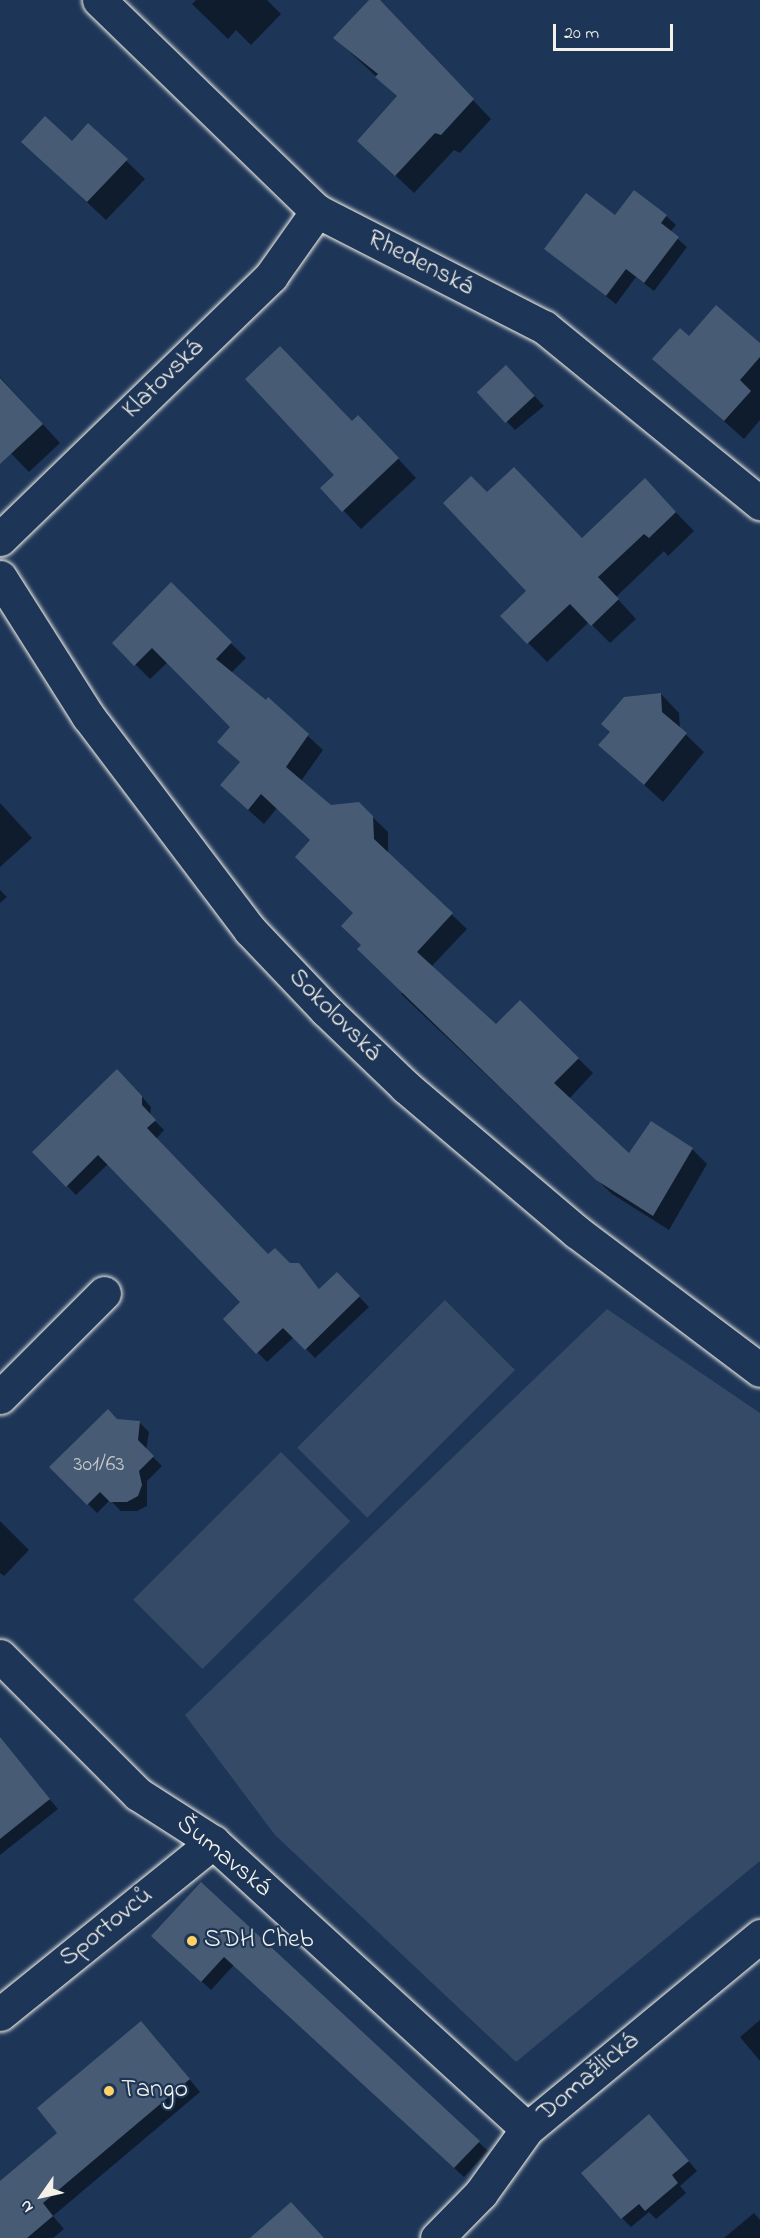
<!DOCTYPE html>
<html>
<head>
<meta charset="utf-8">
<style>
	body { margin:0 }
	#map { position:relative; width:760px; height:2238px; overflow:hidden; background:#1d3557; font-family:"Indie Flower",sans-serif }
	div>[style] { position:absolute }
	.green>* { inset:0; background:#354a67; transform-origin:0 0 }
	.shadow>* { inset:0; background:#0007 }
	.building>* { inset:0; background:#485b74; transform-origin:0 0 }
	.roads { filter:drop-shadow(0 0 2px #f4f1e8) drop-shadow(0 0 2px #f4f1e8) }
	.minor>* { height:33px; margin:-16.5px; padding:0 16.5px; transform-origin:16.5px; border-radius:16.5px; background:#1d3557 }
	.dots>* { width:16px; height:16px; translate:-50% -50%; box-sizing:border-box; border:3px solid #1d3557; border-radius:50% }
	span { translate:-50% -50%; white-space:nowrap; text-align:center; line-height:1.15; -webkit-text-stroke:4.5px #1d3557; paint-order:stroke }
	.number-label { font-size:22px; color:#c9cccb }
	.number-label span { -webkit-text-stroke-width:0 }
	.street-label { font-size:26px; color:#f4f1e8 }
	.poi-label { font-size:26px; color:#f4f1e8 }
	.left { translate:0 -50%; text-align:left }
	.north { position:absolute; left:12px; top:2166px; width:60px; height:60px; -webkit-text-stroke:4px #1d3557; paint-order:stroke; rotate:236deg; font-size:16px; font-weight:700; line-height:24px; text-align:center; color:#f4f1e8 }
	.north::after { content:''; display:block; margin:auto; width:21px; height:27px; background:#f4f1e8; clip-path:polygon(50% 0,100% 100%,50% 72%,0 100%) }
	.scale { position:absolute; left:553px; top:24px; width:120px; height:27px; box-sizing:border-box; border:3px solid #f4f1e8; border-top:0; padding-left:8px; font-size:18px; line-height:21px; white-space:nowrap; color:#f4f1e8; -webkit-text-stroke:4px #1d3557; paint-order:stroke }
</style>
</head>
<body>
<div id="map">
	<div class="green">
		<div style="left:445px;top:1300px;width:99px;height:209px;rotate:45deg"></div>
		<div style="clip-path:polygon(607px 1309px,760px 1413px,760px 1861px,516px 2062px,275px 1835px,185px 1715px)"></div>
		<div style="left:281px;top:1452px;width:98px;height:209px;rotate:45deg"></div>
	</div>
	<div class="shadow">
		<div style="clip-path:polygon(196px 0,267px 0,281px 14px,251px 45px,236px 30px,228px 39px,192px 4px)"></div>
		<div style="clip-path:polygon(371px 0,378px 0,491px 119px,460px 153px,454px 150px,414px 193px,378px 159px,398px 97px,335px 38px)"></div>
		<div style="clip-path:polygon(89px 125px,145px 179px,106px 220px,42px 160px,72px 143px)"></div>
		<div style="clip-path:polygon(666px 216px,676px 225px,670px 232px,687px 247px,654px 291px,636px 277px,616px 304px,546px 249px,615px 217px)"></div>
		<div style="clip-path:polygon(690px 338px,760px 345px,760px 420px,744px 439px,654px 359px)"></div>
		<div style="clip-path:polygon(515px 376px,544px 406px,515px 430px,479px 392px)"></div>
		<div style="clip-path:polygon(0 377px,60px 443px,29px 472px,0 442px)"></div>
		<div style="clip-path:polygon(352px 423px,377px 436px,416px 478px,361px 529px,343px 510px,336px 475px)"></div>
		<div style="clip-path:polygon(487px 494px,583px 540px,663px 499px,694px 531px,668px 556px,664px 551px,616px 597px,636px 619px,610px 643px,589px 622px,547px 662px,502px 616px,529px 591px)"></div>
		<div style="clip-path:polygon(171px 585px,246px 658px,231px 673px,266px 702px,268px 699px,323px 750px,301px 781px,331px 806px,358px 803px,388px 832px,388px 854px,467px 929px,431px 967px,496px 1026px,520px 1002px,593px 1073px,569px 1099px,629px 1155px,692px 1149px,707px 1164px,669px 1230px,612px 1194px,401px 994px,404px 991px,363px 945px,355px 913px,311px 841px,277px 808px,264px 824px,237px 800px,241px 763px,219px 742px,232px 727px,168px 662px,150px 679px,114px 643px)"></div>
		<div style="clip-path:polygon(661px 694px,679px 713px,680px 729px,704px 752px,663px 802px,600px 745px)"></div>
		<div style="clip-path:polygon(0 803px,32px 838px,0 867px)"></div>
		<div style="clip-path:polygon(0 890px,7px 897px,0 903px)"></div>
		<div style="clip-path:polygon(127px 1080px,151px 1107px,150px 1116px,164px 1130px,156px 1139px,269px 1256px,308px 1275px,320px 1290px,337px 1274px,369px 1307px,315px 1358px,294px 1337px,267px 1362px,225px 1319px,243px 1302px,108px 1164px,76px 1195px,34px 1152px)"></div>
		<div style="clip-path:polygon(118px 1420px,139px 1422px,149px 1432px,146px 1450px,162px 1466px,147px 1481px,147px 1506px,137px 1511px,121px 1511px,110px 1500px,97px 1513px,51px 1467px)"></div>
		<div style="clip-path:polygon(0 1521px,29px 1550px,4px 1576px,0 1573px)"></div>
		<div style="clip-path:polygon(0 1742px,58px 1809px,0 1855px)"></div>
		<div style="clip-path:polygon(201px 1884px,488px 2151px,464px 2177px,234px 1965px,211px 1990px,162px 1945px)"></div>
		<div style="clip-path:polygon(760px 2020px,760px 2061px,740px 2037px)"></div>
		<div style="clip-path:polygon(153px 2035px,200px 2092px,53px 2216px,64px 2229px,53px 2238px,0 2238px,0 2183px,59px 2133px)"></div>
		<div style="clip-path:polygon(659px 2126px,697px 2171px,680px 2186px,686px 2193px,656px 2219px,649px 2212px,631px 2227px,622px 2218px)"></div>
		<div style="clip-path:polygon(754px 2213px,760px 2220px,760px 2238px,724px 2238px)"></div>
	</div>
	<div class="building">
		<div style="clip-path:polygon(369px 0,380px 0,474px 99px,441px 135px,435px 133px,395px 176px,357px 141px,397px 96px,375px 77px,378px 74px,333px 38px)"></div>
		<div style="clip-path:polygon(45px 116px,72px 141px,88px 123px,128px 159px,87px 202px,21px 142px)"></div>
		<div style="clip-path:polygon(634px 190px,667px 215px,661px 223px,679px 237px,644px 283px,626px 269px,606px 296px,544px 249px,586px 193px,615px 215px)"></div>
		<div style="clip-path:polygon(716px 305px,760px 343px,760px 357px,740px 380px,751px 391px,724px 421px,652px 359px,680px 328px,689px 336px)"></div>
		<div style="clip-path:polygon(280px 346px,352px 421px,358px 415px,399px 458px,342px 512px,320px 488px,334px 475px,245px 379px)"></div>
		<div style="left:506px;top:365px;width:42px;height:40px;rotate:47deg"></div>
		<div style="clip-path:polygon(0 378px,43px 424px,0 464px)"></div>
		<div style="clip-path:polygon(514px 467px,582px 538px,645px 478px,676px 512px,649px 538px,644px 534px,598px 577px,619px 599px,591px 626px,570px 604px,527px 644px,500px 616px,526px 591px,443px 503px,471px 476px,487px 492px)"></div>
		<div style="clip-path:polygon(171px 582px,232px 642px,216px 659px,266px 700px,268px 697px,309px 734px,286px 767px,331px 805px,359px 802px,373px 816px,374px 839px,453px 913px,417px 952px,496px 1024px,520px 1000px,579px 1058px,554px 1083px,629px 1153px,651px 1121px,693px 1148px,653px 1216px,596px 1180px,357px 949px,361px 945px,341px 926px,353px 913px,295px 857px,310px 840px,261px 794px,248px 810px,220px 785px,240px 762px,217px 742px,230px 727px,152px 648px,134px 666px,112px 643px)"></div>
		<div style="clip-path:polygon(661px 693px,662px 712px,687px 733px,644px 785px,598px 745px,610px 732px,601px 724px,624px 697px)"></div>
		<div style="clip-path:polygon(117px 1069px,142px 1096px,142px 1105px,156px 1120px,147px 1128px,268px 1254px,275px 1248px,290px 1263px,299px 1263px,319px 1289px,337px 1272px,360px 1296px,305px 1350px,283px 1328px,256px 1354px,223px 1319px,240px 1302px,98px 1155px,66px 1187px,32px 1152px)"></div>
		<div style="clip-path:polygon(108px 1409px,117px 1419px,140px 1421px,138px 1440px,154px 1456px,139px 1471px,142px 1485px,138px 1496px,127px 1502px,110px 1502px,100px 1492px,87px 1505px,49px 1467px)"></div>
		<div style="clip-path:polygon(0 1737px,50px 1799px,0 1839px)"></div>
		<div style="clip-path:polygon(201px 1882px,480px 2141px,454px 2168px,224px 1957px,201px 1982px,151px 1936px)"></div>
		<div style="clip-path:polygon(141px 2021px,190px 2079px,43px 2203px,53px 2216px,27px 2238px,0 2238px,0 2181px,57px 2133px,37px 2108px)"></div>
		<div style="clip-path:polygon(649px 2114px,689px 2161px,672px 2175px,678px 2183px,645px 2211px,639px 2204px,621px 2219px,581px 2173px)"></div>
		<div style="clip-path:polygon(291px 2202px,324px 2238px,250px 2238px)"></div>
	</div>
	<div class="roads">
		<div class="minor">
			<div style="left:99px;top:0;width:303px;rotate:44.1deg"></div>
			<div style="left:317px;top:211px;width:255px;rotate:27.1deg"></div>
			<div style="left:544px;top:327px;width:279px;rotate:39.2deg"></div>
			<div style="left:0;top:539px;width:378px;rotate:-44.1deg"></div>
			<div style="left:271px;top:276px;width:80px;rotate:-54.7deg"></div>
			<div style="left:0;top:577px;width:165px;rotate:57.7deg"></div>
			<div style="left:88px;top:716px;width:268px;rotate:52.9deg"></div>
			<div style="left:250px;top:930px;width:110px;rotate:46.5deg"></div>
			<div style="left:326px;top:1010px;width:111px;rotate:43.9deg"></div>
			<div style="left:406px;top:1087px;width:224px;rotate:40.3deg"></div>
			<div style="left:577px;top:1232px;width:229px;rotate:37deg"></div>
			<div style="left:0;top:1397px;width:147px;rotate:-45deg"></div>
			<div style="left:0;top:1656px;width:195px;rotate:45deg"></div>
			<div style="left:138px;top:1794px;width:89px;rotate:32.6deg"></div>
			<div style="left:213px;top:1842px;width:425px;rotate:42.4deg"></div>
			<div style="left:0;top:2014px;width:274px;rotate:-38.9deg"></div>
			<div style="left:437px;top:2238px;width:63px;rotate:-45.6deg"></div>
			<div style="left:481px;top:2193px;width:79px;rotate:-54.3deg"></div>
			<div style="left:527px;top:2129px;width:303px;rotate:-39.6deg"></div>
		</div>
	</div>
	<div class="dots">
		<div style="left:192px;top:1941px;background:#ffd166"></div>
		<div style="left:109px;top:2091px;background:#ffd166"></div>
	</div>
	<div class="number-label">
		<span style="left:99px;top:1466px">301/63</span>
	</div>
	<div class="street-label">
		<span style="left:420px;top:264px;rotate:27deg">Rhedenská</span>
		<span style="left:164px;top:380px;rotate:-44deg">Klatovská</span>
		<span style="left:334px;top:1016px;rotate:45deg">Sokolovská</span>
		<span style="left:223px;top:1857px;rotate:39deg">Šumavská</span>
		<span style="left:107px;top:1928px;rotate:-39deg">Sportovců</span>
		<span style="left:589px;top:2078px;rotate:-40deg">Domažlická</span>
	</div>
	<div class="poi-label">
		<span class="left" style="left:204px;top:1941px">SDH Cheb</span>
		<span class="left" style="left:121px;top:2091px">Tango</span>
	</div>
	<div class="north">N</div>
	<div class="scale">20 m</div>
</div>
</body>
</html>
